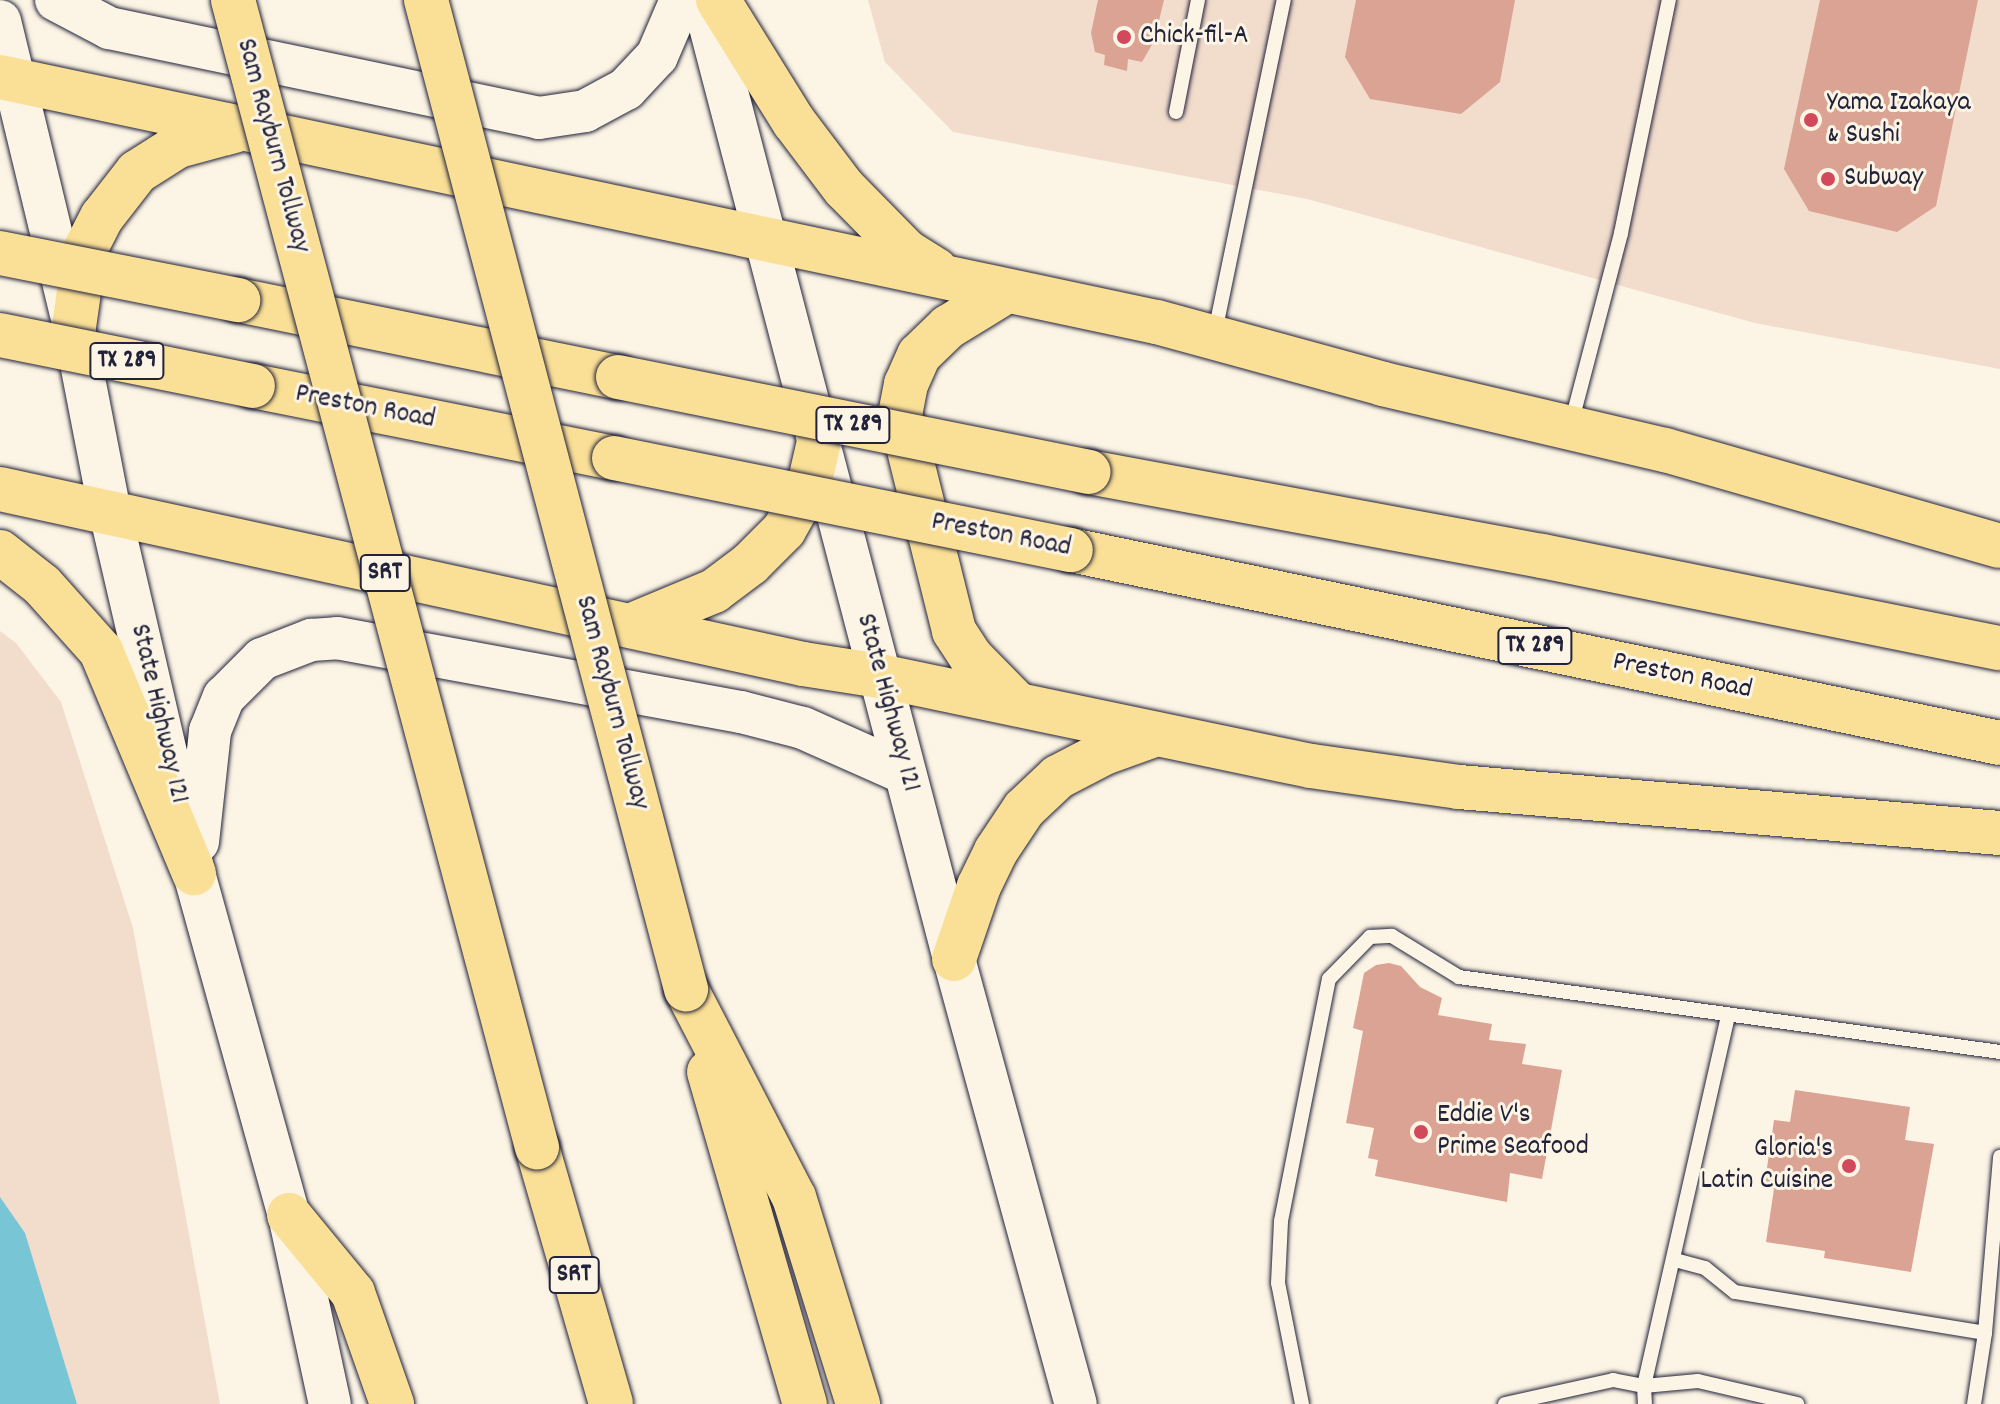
<!DOCTYPE html>
<html>
<head>
<meta charset="utf-8">
<style>
	body { margin:0 }
	#map { position:relative; width:2000px; height:1404px; overflow:hidden; background:#fcf5e5; font-family:Dekko,sans-serif }
	div>[style] { position:absolute }
	.built>* { inset:0; background:#f2dccc }
	.water>* { inset:0; background:#78c5d6 }
	.building>* { inset:0; background:#daa393 }
	.roads { filter:drop-shadow(0 0 2px #22223b) drop-shadow(0 0 2px #22223b) }
	.service>* { height:14px; margin:-7px; padding:0 7px; transform-origin:7px; border-radius:7px; background:#fcf5e5 }
	.secondary>* { height:42px; margin:-21px; padding:0 21px; transform-origin:21px; border-radius:21px; background:#fcf5e5 }
	.primary>* { height:44px; margin:-22px; padding:0 22px; transform-origin:22px; border-radius:22px; background:#fadf96 }
	.motorway>* { height:44px; margin:-22px; padding:0 22px; transform-origin:22px; border-radius:22px; background:#fadf96 }
	.bridges { filter:drop-shadow(0 0 2px #22223b) drop-shadow(0 0 2px #22223b) }
	.primary-bridge>* { height:44px; margin:-22px; padding:0 22px; transform-origin:22px; border-radius:22px; background:#fadf96 }
	.motorway-bridge>* { height:44px; margin:-22px; padding:0 22px; transform-origin:22px; border-radius:22px; background:#fadf96 }
	.dots>* { width:22px; height:22px; translate:-50% -50%; box-sizing:border-box; border:4px solid #fcf5e5; border-radius:50% }
	span { translate:-50% -50%; white-space:nowrap; text-align:center; line-height:1.15; -webkit-text-stroke:6px #fcf5e5; paint-order:stroke }
	.shield-label span { padding:2px 6px; background:#fcf5e5; border:2px solid; border-radius:6px; -webkit-text-stroke-width:0 }
	.shield-label { font-size:26px; color:#22223b; font-weight:700 }
	.poi-label { font-size:28px; color:#22223b }
	.left { translate:0 -50%; text-align:left }
	.right { translate:-100% -50%; text-align:right }
	.street-label { font-size:28px; color:#22223b }
</style>
</head>
<body>
<div id="map">
	<div class="built">
		<div style="clip-path:polygon(868px 0,2000px 0,2000px 369px,1755px 323px,1307px 199px,953px 132px,885px 62px)"></div>
		<div style="clip-path:polygon(0 631px,16px 643px,61px 702px,133px 928px,220px 1404px,0 1404px)"></div>
	</div>
	<div class="water">
		<div style="clip-path:polygon(0 1197px,25px 1233px,77px 1404px,0 1404px)"></div>
	</div>
	<div class="building">
		<div style="clip-path:polygon(1098px 0,1164px 0,1154px 41px,1142px 62px,1128px 59px,1127px 71px,1104px 65px,1105px 55px,1095px 52px,1091px 33px)"></div>
		<div style="clip-path:polygon(1356px 0,1515px 0,1500px 82px,1461px 114px,1370px 99px,1345px 57px)"></div>
		<div style="clip-path:polygon(1820px 0,1978px 0,1936px 206px,1897px 232px,1809px 211px,1784px 169px)"></div>
		<div style="clip-path:polygon(1389px 963px,1401px 966px,1420px 987px,1442px 998px,1438px 1015px,1492px 1024px,1489px 1040px,1526px 1044px,1522px 1064px,1562px 1070px,1542px 1179px,1510px 1173px,1507px 1202px,1375px 1176px,1378px 1160px,1368px 1158px,1374px 1128px,1346px 1123px,1363px 1031px,1353px 1028px,1364px 973px,1376px 965px)"></div>
		<div style="clip-path:polygon(1795px 1090px,1910px 1107px,1905px 1140px,1934px 1144px,1911px 1272px,1824px 1258px,1825px 1251px,1766px 1242px,1774px 1189px,1764px 1188px,1774px 1120px,1790px 1122px)"></div>
	</div>
	<div class="roads">
		<div class="service">
			<div style="left:1176px;top:112px;width:114px;rotate:-78.9deg"></div>
			<div style="left:1215px;top:332px;width:339px;rotate:-78.3deg"></div>
			<div style="left:1571px;top:424px;width:197px;rotate:-75.3deg"></div>
			<div style="left:1621px;top:233px;width:238px;rotate:-78.4deg"></div>
			<div style="left:1728px;top:1016px;width:379px;rotate:102.8deg"></div>
			<div style="left:1644px;top:1386px;width:54px;rotate:-5.3deg"></div>
			<div style="left:1698px;top:1381px;width:102px;rotate:13.1deg"></div>
			<div style="left:1675px;top:1260px;width:31px;rotate:15deg"></div>
			<div style="left:1705px;top:1268px;width:38px;rotate:39deg"></div>
			<div style="left:1735px;top:1292px;width:253px;rotate:9.3deg"></div>
			<div style="left:1302px;top:1404px;width:123px;rotate:-101.2deg"></div>
			<div style="left:1278px;top:1283px;width:62px;rotate:-87.2deg"></div>
			<div style="left:1281px;top:1221px;width:247px;rotate:-78.8deg"></div>
			<div style="left:1329px;top:979px;width:59px;rotate:-45.7deg"></div>
			<div style="left:1370px;top:937px;width:22px;rotate:-3deg"></div>
			<div style="left:1392px;top:936px;width:79px;rotate:31.5deg"></div>
			<div style="left:1459px;top:977px;width:546px;rotate:7.89deg"></div>
			<div style="left:1505px;top:1404px;width:111px;rotate:-12.5deg"></div>
			<div style="left:1613px;top:1380px;width:32px;rotate:11deg"></div>
			<div style="left:1644px;top:1386px;width:18px;rotate:87deg"></div>
			<div style="left:1974px;top:1404px;width:72px;rotate:-81.2deg"></div>
			<div style="left:1985px;top:1333px;width:177px;rotate:-85.1deg"></div>
		</div>
		<div class="secondary">
			<div style="left:56px;top:0;width:60px;rotate:27.8deg"></div>
			<div style="left:109px;top:28px;width:439px;rotate:11.8deg"></div>
			<div style="left:539px;top:118px;width:47px;rotate:-8.7deg"></div>
			<div style="left:585px;top:111px;width:47px;rotate:-28.2deg"></div>
			<div style="left:626px;top:89px;width:45px;rotate:-46.8deg"></div>
			<div style="left:657px;top:56px;width:61px;rotate:-66.8deg"></div>
			<div style="left:703px;top:0;width:991px;rotate:75.33deg"></div>
			<div style="left:954px;top:959px;width:461px;rotate:74.7deg"></div>
			<div style="left:0;top:21px;width:315px;rotate:76.4deg"></div>
			<div style="left:74px;top:327px;width:188px;rotate:79deg"></div>
			<div style="left:110px;top:512px;width:371px;rotate:76.9deg"></div>
			<div style="left:194px;top:873px;width:355px;rotate:74.5deg"></div>
			<div style="left:289px;top:1215px;width:193px;rotate:77.8deg"></div>
			<div style="left:198px;top:842px;width:112px;rotate:-83.8deg"></div>
			<div style="left:210px;top:731px;width:37px;rotate:-68deg"></div>
			<div style="left:224px;top:697px;width:54px;rotate:-45deg"></div>
			<div style="left:262px;top:659px;width:53px;rotate:-21.2deg"></div>
			<div style="left:311px;top:640px;width:26px;rotate:-4deg"></div>
			<div style="left:337px;top:638px;width:411px;rotate:10.4deg"></div>
			<div style="left:741px;top:712px;width:64px;rotate:14.5deg"></div>
			<div style="left:803px;top:728px;width:111px;rotate:24deg"></div>
		</div>
		<div class="primary">
			<div style="left:718px;top:0;width:144px;rotate:58.1deg"></div>
			<div style="left:794px;top:122px;width:83px;rotate:52.9deg"></div>
			<div style="left:844px;top:188px;width:90px;rotate:45.5deg"></div>
			<div style="left:907px;top:252px;width:34px;rotate:32deg"></div>
			<div style="left:0;top:77px;width:1183px;rotate:11.96deg"></div>
			<div style="left:1157px;top:322px;width:234px;rotate:15.3deg"></div>
			<div style="left:1383px;top:384px;width:290px;rotate:13.2deg"></div>
			<div style="left:1665px;top:450px;width:348px;rotate:16deg"></div>
			<div style="left:1005px;top:292px;width:67px;rotate:148.4deg"></div>
			<div style="left:948px;top:327px;width:40px;rotate:136deg"></div>
			<div style="left:919px;top:355px;width:32px;rotate:114deg"></div>
			<div style="left:906px;top:384px;width:31px;rotate:101deg"></div>
			<div style="left:900px;top:414px;width:224px;rotate:76deg"></div>
			<div style="left:954px;top:631px;width:31px;rotate:57deg"></div>
			<div style="left:971px;top:657px;width:66px;rotate:45.6deg"></div>
			<div style="left:238px;top:300px;width:388px;rotate:11.5deg"></div>
			<div style="left:74px;top:327px;width:78px;rotate:-81.9deg"></div>
			<div style="left:85px;top:250px;width:37px;rotate:-63deg"></div>
			<div style="left:102px;top:217px;width:57px;rotate:-52.1deg"></div>
			<div style="left:137px;top:172px;width:49px;rotate:-32.4deg"></div>
			<div style="left:178px;top:146px;width:58px;rotate:-15deg"></div>
			<div style="left:253px;top:386px;width:368px;rotate:11.3deg"></div>
			<div style="left:1088px;top:472px;width:462px;rotate:10.5deg"></div>
			<div style="left:1542px;top:556px;width:467px;rotate:11.4deg"></div>
			<div style="left:0;top:489px;width:822px;rotate:12.29deg"></div>
			<div style="left:803px;top:664px;width:78px;rotate:8.9deg"></div>
			<div style="left:880px;top:676px;width:440px;rotate:11.8deg"></div>
			<div style="left:1311px;top:766px;width:149px;rotate:8.1deg"></div>
			<div style="left:1459px;top:787px;width:543px;rotate:4.86deg"></div>
			<div style="left:1071px;top:550px;width:949px;rotate:11.74deg"></div>
			<div style="left:0;top:552px;width:53px;rotate:38.2deg"></div>
			<div style="left:42px;top:585px;width:89px;rotate:48.2deg"></div>
			<div style="left:101px;top:651px;width:241px;rotate:67.3deg"></div>
			<div style="left:632px;top:625px;width:89px;rotate:-22.5deg"></div>
			<div style="left:714px;top:591px;width:45px;rotate:-36.9deg"></div>
			<div style="left:750px;top:564px;width:48px;rotate:-45deg"></div>
			<div style="left:784px;top:530px;width:51px;rotate:-60.9deg"></div>
			<div style="left:809px;top:485px;width:40px;rotate:-77deg"></div>
			<div style="left:954px;top:959px;width:77px;rotate:-71.1deg"></div>
			<div style="left:979px;top:886px;width:39px;rotate:-64deg"></div>
			<div style="left:996px;top:851px;width:50px;rotate:-56.3deg"></div>
			<div style="left:1024px;top:809px;width:47px;rotate:-43.3deg"></div>
			<div style="left:1058px;top:777px;width:52px;rotate:-27.6deg"></div>
			<div style="left:1104px;top:753px;width:56px;rotate:-19.7deg"></div>
		</div>
		<div class="motorway">
			<div style="left:686px;top:989px;width:234px;rotate:62.6deg"></div>
			<div style="left:794px;top:1197px;width:217px;rotate:72.8deg"></div>
			<div style="left:709px;top:1072px;width:346px;rotate:73.9deg"></div>
			<div style="left:537px;top:1147px;width:267px;rotate:73.9deg"></div>
			<div style="left:289px;top:1215px;width:101px;rotate:50.6deg"></div>
			<div style="left:353px;top:1293px;width:118px;rotate:70.6deg"></div>
		</div>
	</div>
	<div class="bridges">
		<div class="primary-bridge">
			<div style="left:0;top:253px;width:243px;rotate:11.2deg"></div>
			<div style="left:0;top:335px;width:258px;rotate:11.4deg"></div>
			<div style="left:618px;top:377px;width:480px;rotate:11.4deg"></div>
			<div style="left:614px;top:458px;width:466px;rotate:11.4deg"></div>
		</div>
		<div class="motorway-bridge">
			<div style="left:233px;top:0;width:1187px;rotate:75.16deg"></div>
			<div style="left:426px;top:0;width:1023px;rotate:75.27deg"></div>
		</div>
	</div>
	<div class="dots">
		<div style="left:1124px;top:37px;background:#d1495b"></div>
		<div style="left:1811px;top:120px;background:#d1495b"></div>
		<div style="left:1828px;top:179px;background:#d1495b"></div>
		<div style="left:1421px;top:1132px;background:#d1495b"></div>
		<div style="left:1849px;top:1166px;background:#d1495b"></div>
	</div>
	<div class="shield-label">
		<span style="left:127px;top:361px">TX 289</span>
		<span style="left:853px;top:425px">TX 289</span>
		<span style="left:385px;top:573px">SRT</span>
		<span style="left:1535px;top:646px">TX 289</span>
		<span style="left:574px;top:1275px">SRT</span>
	</div>
	<div class="poi-label">
		<span class="left" style="left:1140px;top:37px">Chick-fil-A</span>
		<span class="left" style="left:1827px;top:120px">Yama Izakaya<br>&amp; Sushi</span>
		<span class="left" style="left:1844px;top:179px">Subway</span>
		<span class="left" style="left:1437px;top:1132px">Eddie V's<br>Prime Seafood</span>
		<span class="right" style="left:1833px;top:1166px">Gloria's<br>Latin Cuisine</span>
	</div>
	<div class="street-label">
		<span style="left:272px;top:146px;rotate:75deg">Sam Rayburn Tollway</span>
		<span style="left:365px;top:408px;rotate:11deg">Preston Road</span>
		<span style="left:1001px;top:536px;rotate:11deg">Preston Road</span>
		<span style="left:1682px;top:677px;rotate:12deg">Preston Road</span>
		<span style="left:611px;top:703px;rotate:75deg">Sam Rayburn Tollway</span>
		<span style="left:887px;top:703px;rotate:75deg">State Highway 121</span>
		<span style="left:158px;top:714px;rotate:77deg">State Highway 121</span>
	</div>
</div>
</body>
</html>
